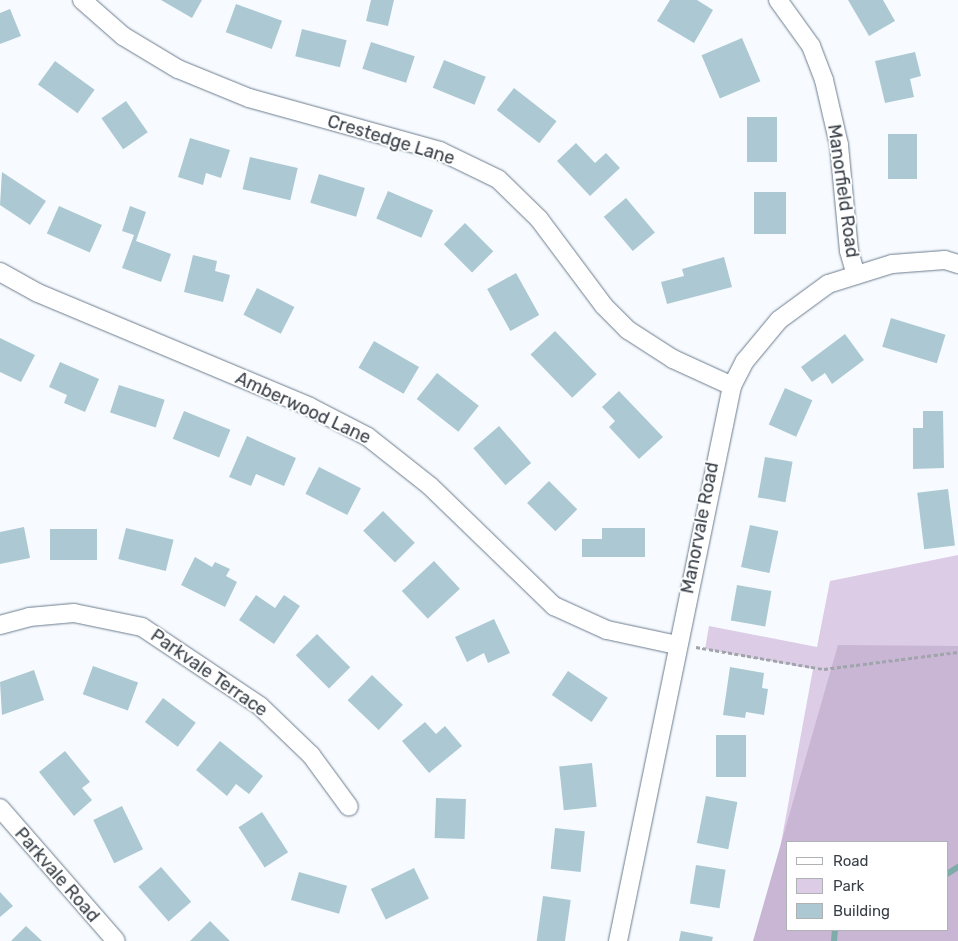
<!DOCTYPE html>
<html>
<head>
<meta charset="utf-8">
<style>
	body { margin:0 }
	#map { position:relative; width:958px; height:941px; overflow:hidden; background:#f7fbff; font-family:Rubik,sans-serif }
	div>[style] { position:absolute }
	.green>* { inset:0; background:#dccce5 }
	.forest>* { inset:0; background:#c9b5d4 }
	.stream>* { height:5.5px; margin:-2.75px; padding:0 2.75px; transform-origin:2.75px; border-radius:2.75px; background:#7eaca8 }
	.building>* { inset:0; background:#acc9d3; transform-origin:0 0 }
	.path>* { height:3px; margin-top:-1.5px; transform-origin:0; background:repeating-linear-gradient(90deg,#a0a5ab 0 4px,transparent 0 6.5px) }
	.roads { filter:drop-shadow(0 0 1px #6c7c8e) drop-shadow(0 0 1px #6c7c8e) }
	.minor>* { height:18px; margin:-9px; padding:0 9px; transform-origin:9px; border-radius:9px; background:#fff }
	span { translate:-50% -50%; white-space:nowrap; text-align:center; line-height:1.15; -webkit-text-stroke:4px #fff; paint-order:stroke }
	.street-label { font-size:18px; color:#373e46 }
	.legend { position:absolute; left:786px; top:841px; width:162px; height:90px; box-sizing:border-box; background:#fff; border:1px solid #afb2b5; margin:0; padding:6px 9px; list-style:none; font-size:15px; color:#373e46 }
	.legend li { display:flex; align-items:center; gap:10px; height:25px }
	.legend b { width:25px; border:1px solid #afb2b5 }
</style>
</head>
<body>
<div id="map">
	<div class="green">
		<div style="clip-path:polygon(evenodd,958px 555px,958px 941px,763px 941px,813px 669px,705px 649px,709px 626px,817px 647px,830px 581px,958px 555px,787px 842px,947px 842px,947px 930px,787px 930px,787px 842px)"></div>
	</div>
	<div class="forest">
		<div style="clip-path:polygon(evenodd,838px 645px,958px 646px,958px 941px,753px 941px,838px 645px,787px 842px,947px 842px,947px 930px,787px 930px,787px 842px)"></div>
	</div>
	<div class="stream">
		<div style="left:947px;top:874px;width:13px;rotate:-32deg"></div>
		<div style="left:834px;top:941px;width:11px;rotate:-85deg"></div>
	</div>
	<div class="building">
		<div style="clip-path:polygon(161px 0,202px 0,192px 18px)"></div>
		<div style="clip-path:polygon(371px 0,394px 0,388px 26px,366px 21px)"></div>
		<div style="clip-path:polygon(670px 0,697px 0,713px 10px,694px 43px,657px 21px)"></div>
		<div style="clip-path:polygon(848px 0,883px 0,895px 21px,869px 36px)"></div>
		<div style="left:236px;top:4px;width:49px;height:30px;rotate:20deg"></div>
		<div style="clip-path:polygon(10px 9px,21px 36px,0 44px,0 13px)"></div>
		<div style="left:302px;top:29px;width:46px;height:28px;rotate:14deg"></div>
		<div style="left:742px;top:38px;width:47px;height:44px;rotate:67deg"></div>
		<div style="left:371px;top:42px;width:46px;height:28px;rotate:18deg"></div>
		<div style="clip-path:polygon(915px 52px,921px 76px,910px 79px,914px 97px,885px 103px,875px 61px)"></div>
		<div style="left:444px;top:60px;width:45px;height:30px;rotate:22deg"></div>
		<div style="left:55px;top:61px;width:49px;height:29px;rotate:36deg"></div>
		<div style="left:514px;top:88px;width:54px;height:28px;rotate:38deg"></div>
		<div style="left:126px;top:101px;width:38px;height:30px;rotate:55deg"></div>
		<div style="left:747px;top:117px;width:30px;height:45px"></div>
		<div style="left:888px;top:134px;width:29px;height:45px"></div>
		<div style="clip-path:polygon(190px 138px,230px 150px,221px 178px,206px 173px,203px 185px,178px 177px)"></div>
		<div style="clip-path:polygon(576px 143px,595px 163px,606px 153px,620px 168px,590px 196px,557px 161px)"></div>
		<div style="left:250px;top:157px;width:49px;height:33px;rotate:13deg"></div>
		<div style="clip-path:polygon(2px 172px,46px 201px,30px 225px,0 205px)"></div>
		<div style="left:319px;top:174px;width:48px;height:30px;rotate:17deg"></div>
		<div style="left:388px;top:191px;width:49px;height:30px;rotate:23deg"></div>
		<div style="left:754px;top:192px;width:32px;height:42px"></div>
		<div style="left:626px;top:198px;width:45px;height:29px;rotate:50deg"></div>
		<div style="left:59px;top:206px;width:47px;height:30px;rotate:24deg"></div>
		<div style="clip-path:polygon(130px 206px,146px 212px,136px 241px,171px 254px,161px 282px,122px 268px,134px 235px,122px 231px)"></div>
		<div style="left:465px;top:223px;width:40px;height:30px;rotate:45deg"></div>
		<div style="clip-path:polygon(193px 255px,217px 261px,215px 271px,230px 275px,223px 302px,184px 292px)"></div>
		<div style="clip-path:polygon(724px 257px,732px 287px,667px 304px,661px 282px,684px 276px,682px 269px)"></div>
		<div style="left:516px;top:273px;width:48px;height:33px;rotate:61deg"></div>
		<div style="left:257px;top:288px;width:42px;height:30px;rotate:27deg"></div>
		<div style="left:891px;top:318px;width:57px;height:30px;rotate:17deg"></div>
		<div style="left:555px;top:331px;width:60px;height:34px;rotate:46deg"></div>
		<div style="clip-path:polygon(845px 334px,864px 360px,832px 384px,825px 373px,812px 382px,801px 367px)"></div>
		<div style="clip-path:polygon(0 338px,35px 355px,21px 382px,0 372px)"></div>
		<div style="left:374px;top:341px;width:52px;height:31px;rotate:30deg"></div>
		<div style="clip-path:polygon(60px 362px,99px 379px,85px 412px,64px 403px,67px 395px,49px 387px)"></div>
		<div style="left:437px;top:373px;width:53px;height:33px;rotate:38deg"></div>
		<div style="left:119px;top:385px;width:48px;height:29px;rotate:18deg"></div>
		<div style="left:785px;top:388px;width:30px;height:40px;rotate:24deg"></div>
		<div style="clip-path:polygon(619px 391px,663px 437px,639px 459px,609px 427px,615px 421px,602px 407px)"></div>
		<div style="left:184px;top:411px;width:50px;height:30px;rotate:22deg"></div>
		<div style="clip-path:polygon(923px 411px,943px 411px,944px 468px,913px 469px,913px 428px,923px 428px)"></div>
		<div style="left:499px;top:426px;width:49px;height:34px;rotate:49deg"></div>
		<div style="clip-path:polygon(247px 436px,296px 458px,284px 486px,256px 474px,251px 486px,229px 477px)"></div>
		<div style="left:765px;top:457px;width:28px;height:41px;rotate:10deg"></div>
		<div style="left:319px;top:467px;width:47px;height:30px;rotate:27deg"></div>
		<div style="left:549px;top:481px;width:40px;height:31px;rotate:45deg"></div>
		<div style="left:948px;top:489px;width:57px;height:31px;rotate:83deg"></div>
		<div style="left:383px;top:511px;width:45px;height:28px;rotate:45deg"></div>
		<div style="left:750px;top:525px;width:29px;height:43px;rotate:12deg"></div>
		<div style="clip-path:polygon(24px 527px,30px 558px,0 564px,0 532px)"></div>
		<div style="left:126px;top:528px;width:49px;height:32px;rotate:14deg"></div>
		<div style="clip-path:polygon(602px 528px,645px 528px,645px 557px,582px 557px,582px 539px,602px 539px)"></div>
		<div style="left:50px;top:529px;width:47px;height:31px"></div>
		<div style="clip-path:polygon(195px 557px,212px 567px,215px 562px,230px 569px,226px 576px,237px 582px,225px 607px,181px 585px)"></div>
		<div style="left:434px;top:561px;width:38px;height:44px;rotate:47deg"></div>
		<div style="left:737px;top:585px;width:35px;height:36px;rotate:10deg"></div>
		<div style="clip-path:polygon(256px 595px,275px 608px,284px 595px,300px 606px,274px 644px,239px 620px)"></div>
		<div style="clip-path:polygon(494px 619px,510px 653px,488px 663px,484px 653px,467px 662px,455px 637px)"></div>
		<div style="left:317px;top:634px;width:47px;height:30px;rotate:45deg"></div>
		<div style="left:93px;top:666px;width:48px;height:30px;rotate:20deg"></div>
		<div style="clip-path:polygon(730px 667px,764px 673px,762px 688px,768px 689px,764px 715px,746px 712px,745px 718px,723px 715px)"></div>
		<div style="clip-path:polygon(34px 670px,44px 700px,2px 715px,0 682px)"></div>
		<div style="left:568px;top:671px;width:48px;height:29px;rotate:34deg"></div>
		<div style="left:372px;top:675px;width:43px;height:35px;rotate:44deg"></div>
		<div style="left:163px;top:698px;width:41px;height:30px;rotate:37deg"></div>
		<div style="clip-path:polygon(425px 722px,436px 734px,445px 726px,462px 746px,429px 773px,402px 741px)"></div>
		<div style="left:716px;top:735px;width:30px;height:42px"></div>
		<div style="clip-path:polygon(220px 741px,263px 776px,249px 794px,236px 784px,227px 796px,196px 770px)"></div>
		<div style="clip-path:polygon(65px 751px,90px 782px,82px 788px,92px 800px,74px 816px,39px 772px)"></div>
		<div style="left:592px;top:763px;width:44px;height:33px;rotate:84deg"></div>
		<div style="left:706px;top:796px;width:32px;height:48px;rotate:11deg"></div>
		<div style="left:436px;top:798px;width:30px;height:40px;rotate:2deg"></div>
		<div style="left:122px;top:806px;width:48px;height:32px;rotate:64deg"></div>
		<div style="left:262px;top:812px;width:48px;height:28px;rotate:57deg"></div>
		<div style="left:555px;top:828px;width:30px;height:41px;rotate:6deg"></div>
		<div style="left:696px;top:865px;width:30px;height:39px;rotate:9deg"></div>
		<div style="left:161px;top:867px;width:46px;height:30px;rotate:49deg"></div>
		<div style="left:414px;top:868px;width:34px;height:48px;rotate:64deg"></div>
		<div style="left:299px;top:872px;width:50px;height:29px;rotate:16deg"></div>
		<div style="clip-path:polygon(0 892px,13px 906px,0 917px)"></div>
		<div style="left:543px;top:896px;width:28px;height:46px;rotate:8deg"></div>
		<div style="clip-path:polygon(210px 921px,230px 941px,190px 941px)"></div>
		<div style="clip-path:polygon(26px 926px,42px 941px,11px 941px)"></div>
		<div style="clip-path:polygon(681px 931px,713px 937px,712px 941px,679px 941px)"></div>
	</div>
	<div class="path">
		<div style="left:696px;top:647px;width:130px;rotate:9.8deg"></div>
		<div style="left:824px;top:669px;width:135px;rotate:-7.2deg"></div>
	</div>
	<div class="roads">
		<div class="minor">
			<div style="left:82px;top:0;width:55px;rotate:41.3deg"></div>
			<div style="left:123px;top:36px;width:64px;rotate:31deg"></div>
			<div style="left:178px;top:69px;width:77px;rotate:22.2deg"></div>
			<div style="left:249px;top:98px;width:198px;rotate:15.5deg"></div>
			<div style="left:440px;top:151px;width:64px;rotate:25.8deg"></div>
			<div style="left:498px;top:179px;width:57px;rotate:44.3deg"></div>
			<div style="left:539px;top:219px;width:109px;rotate:53.2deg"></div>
			<div style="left:604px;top:306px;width:34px;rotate:45deg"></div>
			<div style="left:628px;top:330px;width:54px;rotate:32.8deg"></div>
			<div style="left:673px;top:359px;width:65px;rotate:24.6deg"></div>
			<div style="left:778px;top:0;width:57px;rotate:54.3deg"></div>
			<div style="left:811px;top:46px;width:36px;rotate:69deg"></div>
			<div style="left:824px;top:80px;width:67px;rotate:77deg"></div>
			<div style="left:839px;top:145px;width:106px;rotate:84.6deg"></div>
			<div style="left:849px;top:251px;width:25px;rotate:74deg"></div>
			<div style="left:0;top:272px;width:43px;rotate:28.9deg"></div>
			<div style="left:38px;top:293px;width:295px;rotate:22.7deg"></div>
			<div style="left:310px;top:407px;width:65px;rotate:27.3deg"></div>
			<div style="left:368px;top:437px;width:79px;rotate:38.3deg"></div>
			<div style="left:430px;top:486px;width:173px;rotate:44.1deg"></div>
			<div style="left:554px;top:606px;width:58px;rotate:24.4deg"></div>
			<div style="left:607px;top:630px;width:72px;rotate:12.1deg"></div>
			<div style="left:0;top:625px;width:30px;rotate:-15deg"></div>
			<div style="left:29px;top:617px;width:45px;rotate:-5.1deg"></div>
			<div style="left:74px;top:613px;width:69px;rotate:11.6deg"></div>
			<div style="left:142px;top:627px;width:142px;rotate:33.8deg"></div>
			<div style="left:260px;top:706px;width:71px;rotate:43.9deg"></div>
			<div style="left:311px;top:755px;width:64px;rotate:53.8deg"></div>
			<div style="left:0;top:808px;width:176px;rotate:48.9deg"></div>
			<div style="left:618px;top:941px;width:567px;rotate:-78.39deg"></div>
			<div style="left:732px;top:386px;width:28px;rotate:-63deg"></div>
			<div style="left:745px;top:361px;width:53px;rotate:-50.3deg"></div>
			<div style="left:779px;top:320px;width:61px;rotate:-36.3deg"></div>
			<div style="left:828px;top:284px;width:67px;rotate:-17.4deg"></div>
			<div style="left:892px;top:264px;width:53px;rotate:-4.3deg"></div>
			<div style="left:945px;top:260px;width:14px;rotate:17deg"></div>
		</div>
	</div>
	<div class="street-label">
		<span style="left:391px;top:140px;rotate:17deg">Crestedge Lane</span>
		<span style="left:843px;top:191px;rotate:82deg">Manorfield Road</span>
		<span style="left:303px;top:408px;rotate:25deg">Amberwood Lane</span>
		<span style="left:700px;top:528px;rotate:-79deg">Manorvale Road</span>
		<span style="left:209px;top:673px;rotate:35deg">Parkvale Terrace</span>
		<span style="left:57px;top:875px;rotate:49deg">Parkvale Road</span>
	</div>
	<ul class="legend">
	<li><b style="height:6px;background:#fff"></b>Road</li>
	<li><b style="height:14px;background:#dccce5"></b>Park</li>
	<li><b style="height:14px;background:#acc9d3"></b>Building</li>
	</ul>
</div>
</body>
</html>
